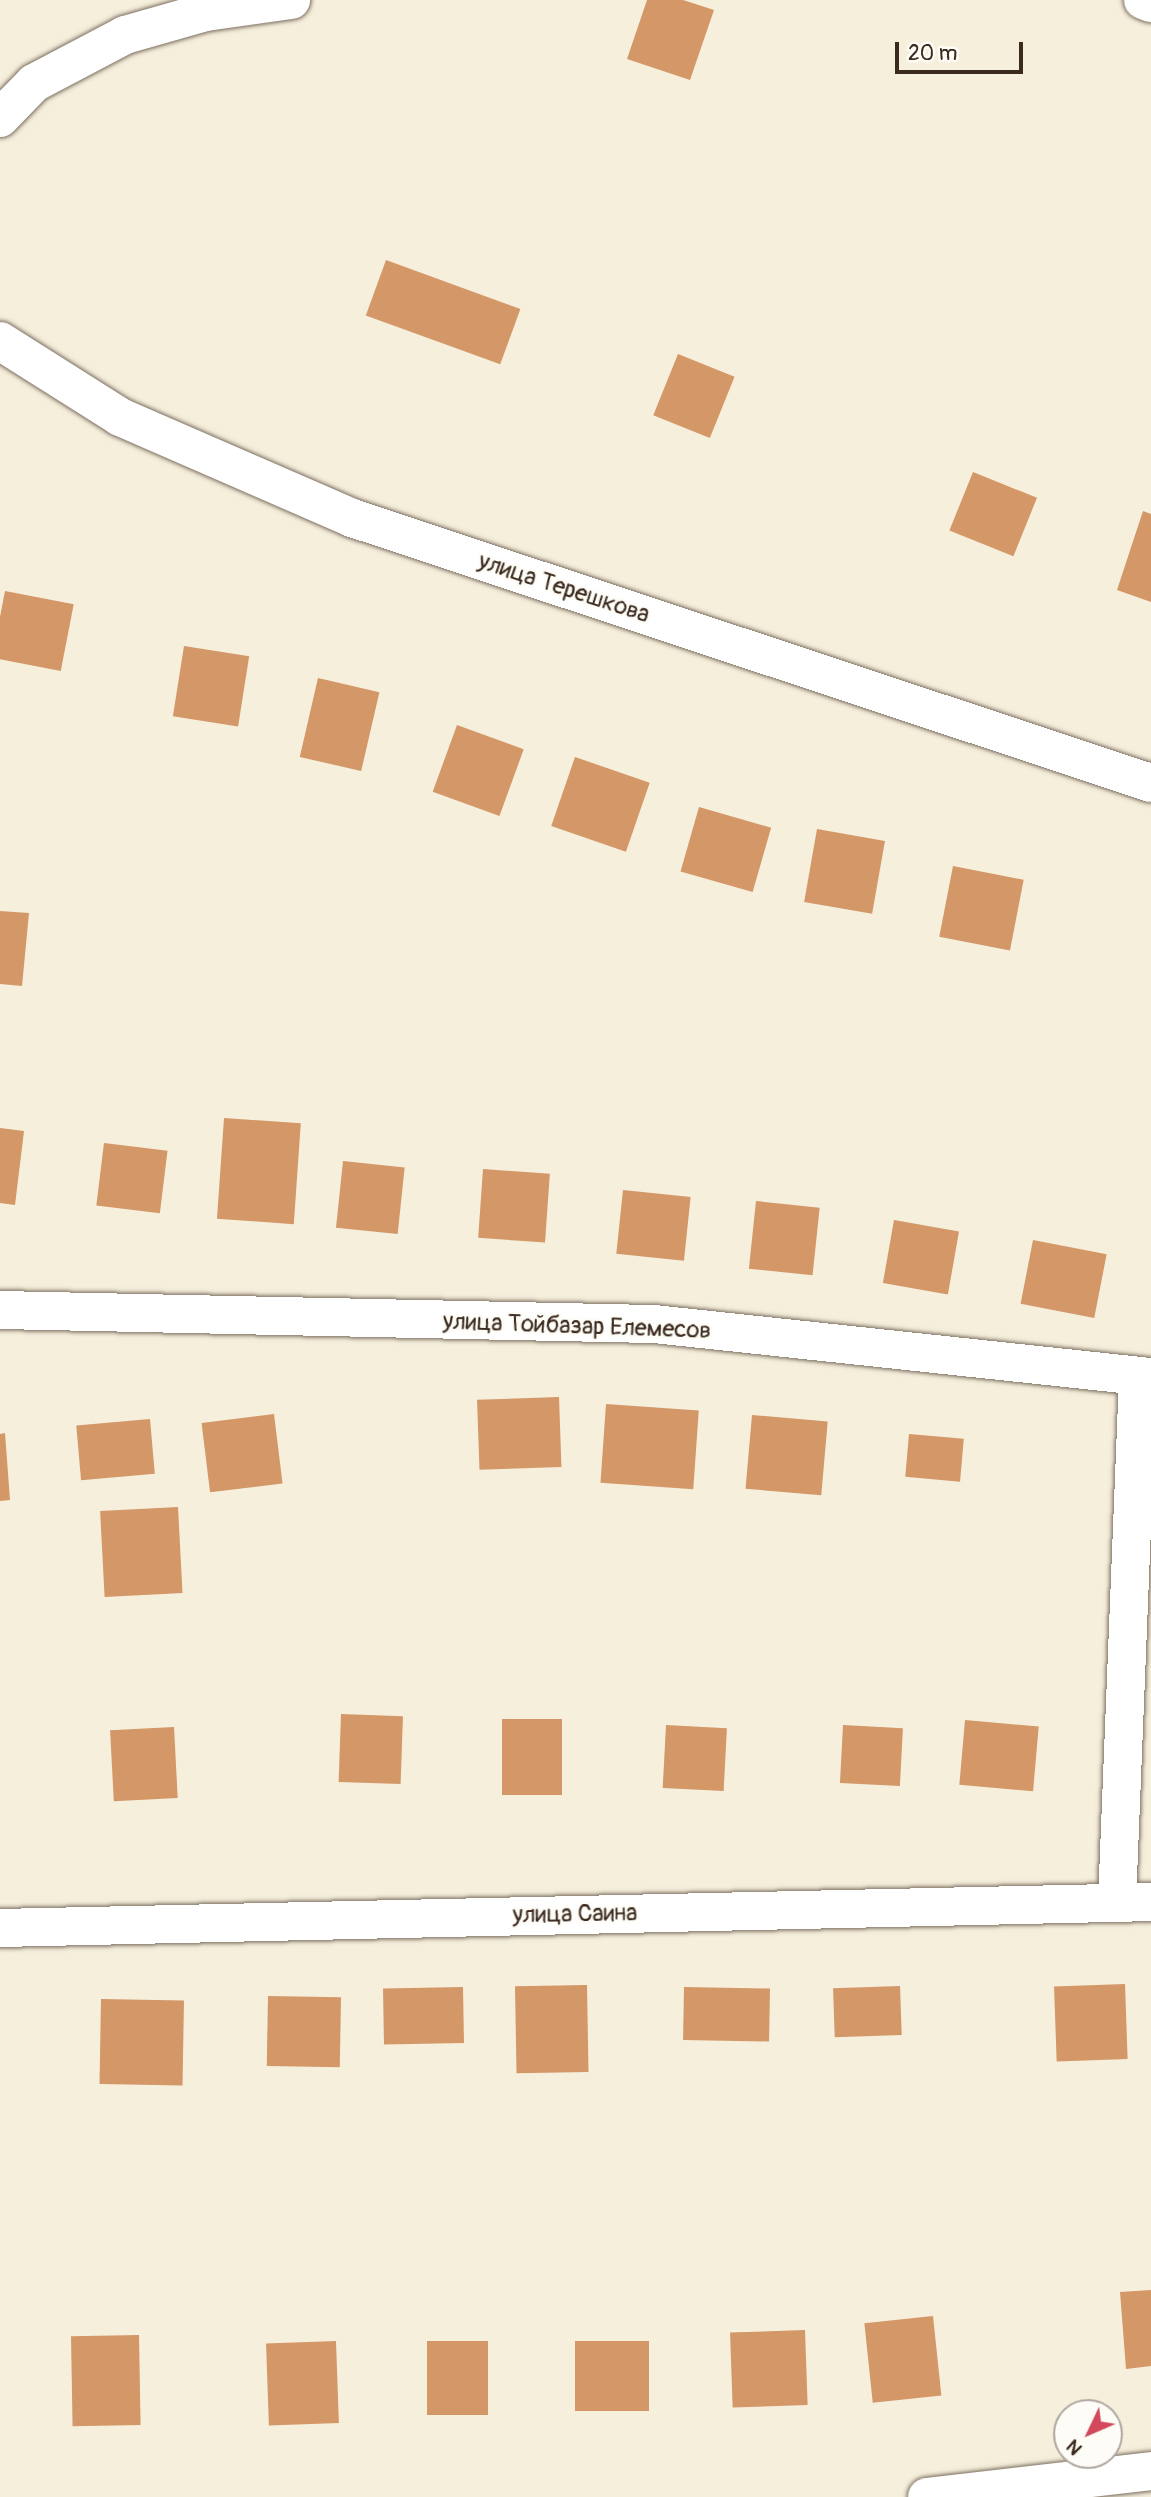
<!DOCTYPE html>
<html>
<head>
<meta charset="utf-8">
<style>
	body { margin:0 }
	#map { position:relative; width:1151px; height:2497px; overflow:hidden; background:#f6efdc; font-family:Pangolin,sans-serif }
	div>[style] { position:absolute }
	.building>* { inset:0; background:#d39768; transform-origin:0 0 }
	.roads { filter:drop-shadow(0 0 2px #7c6f60) drop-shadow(0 0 2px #7c6f60) }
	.minor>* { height:38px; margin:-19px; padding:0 19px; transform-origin:19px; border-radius:19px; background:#fff }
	span { translate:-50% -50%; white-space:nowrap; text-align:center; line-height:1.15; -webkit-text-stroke:5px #fdfcf7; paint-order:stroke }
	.street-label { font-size:24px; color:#3b2a1e }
	.north { position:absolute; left:1053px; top:2399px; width:70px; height:70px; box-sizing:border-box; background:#fdfcf7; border:2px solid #afa8a0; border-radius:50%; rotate:226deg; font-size:19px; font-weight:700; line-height:28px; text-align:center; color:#3b2a1e }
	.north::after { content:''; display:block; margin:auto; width:24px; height:32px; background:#d1495b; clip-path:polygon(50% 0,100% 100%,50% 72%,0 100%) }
	.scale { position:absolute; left:895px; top:42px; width:128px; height:32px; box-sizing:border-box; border:4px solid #3b2a1e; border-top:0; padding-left:9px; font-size:21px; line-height:24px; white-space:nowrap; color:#3b2a1e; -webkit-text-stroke:5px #fdfcf7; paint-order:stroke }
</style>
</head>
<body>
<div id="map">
	<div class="building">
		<div style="clip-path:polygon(647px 0,683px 0,714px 10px,690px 80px,627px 59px)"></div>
		<div style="left:386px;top:260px;width:143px;height:59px;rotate:20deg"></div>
		<div style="left:678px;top:354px;width:61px;height:66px;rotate:22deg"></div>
		<div style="left:973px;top:472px;width:69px;height:63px;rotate:22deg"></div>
		<div style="clip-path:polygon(1143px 511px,1151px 514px,1151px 602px,1117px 590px)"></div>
		<div style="left:5px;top:591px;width:70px;height:68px;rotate:11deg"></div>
		<div style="left:184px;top:646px;width:66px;height:71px;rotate:9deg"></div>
		<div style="left:318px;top:678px;width:63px;height:81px;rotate:13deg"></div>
		<div style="left:457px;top:725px;width:71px;height:71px;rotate:20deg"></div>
		<div style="left:575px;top:757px;width:79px;height:73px;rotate:19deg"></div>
		<div style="left:699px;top:807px;width:75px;height:67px;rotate:16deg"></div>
		<div style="left:817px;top:829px;width:69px;height:74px;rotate:10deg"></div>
		<div style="left:953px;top:866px;width:72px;height:72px;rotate:11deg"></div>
		<div style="clip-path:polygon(0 911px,29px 913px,22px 986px,0 984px)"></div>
		<div style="left:224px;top:1118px;width:77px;height:101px;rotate:4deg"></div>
		<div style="clip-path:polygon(0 1128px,24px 1131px,15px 1205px,0 1203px)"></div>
		<div style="left:104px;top:1143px;width:64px;height:63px;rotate:7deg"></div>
		<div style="left:343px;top:1161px;width:62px;height:67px;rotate:6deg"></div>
		<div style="left:483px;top:1169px;width:67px;height:69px;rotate:4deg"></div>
		<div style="left:623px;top:1190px;width:68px;height:64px;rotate:6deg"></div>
		<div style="left:756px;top:1201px;width:64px;height:68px;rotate:6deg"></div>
		<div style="left:894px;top:1220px;width:66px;height:64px;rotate:10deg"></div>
		<div style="left:1033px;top:1240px;width:75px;height:65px;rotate:11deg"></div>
		<div style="left:559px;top:1397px;width:70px;height:82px;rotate:88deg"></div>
		<div style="left:606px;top:1404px;width:93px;height:79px;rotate:4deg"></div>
		<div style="left:274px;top:1414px;width:70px;height:73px;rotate:83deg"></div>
		<div style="left:752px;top:1415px;width:76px;height:74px;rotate:5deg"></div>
		<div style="left:150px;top:1419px;width:55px;height:74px;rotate:85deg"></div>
		<div style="clip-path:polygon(5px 1433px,10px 1500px,0 1501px,0 1434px)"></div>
		<div style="left:909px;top:1434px;width:55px;height:43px;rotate:5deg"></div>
		<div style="left:178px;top:1507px;width:86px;height:78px;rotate:87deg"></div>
		<div style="left:341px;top:1714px;width:62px;height:68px;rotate:2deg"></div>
		<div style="left:502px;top:1719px;width:60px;height:76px"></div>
		<div style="left:965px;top:1720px;width:74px;height:65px;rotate:5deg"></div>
		<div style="left:666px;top:1725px;width:61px;height:63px;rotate:3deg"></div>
		<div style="left:843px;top:1725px;width:60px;height:58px;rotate:3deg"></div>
		<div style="left:174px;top:1727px;width:71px;height:64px;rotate:87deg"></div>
		<div style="left:1125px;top:1984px;width:75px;height:71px;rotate:88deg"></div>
		<div style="left:587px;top:1985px;width:87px;height:72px;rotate:89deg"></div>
		<div style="left:900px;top:1986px;width:49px;height:67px;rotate:88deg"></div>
		<div style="left:463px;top:1987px;width:56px;height:80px;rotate:89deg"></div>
		<div style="left:684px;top:1987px;width:86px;height:53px;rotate:1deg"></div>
		<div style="left:268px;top:1996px;width:73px;height:70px;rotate:1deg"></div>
		<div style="left:101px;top:1999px;width:83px;height:85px;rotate:1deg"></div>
		<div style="clip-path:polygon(1151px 2290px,1151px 2366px,1126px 2369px,1120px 2292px)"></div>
		<div style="left:933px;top:2316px;width:80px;height:69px;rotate:84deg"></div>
		<div style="left:805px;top:2330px;width:75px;height:75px;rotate:88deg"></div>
		<div style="left:139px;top:2335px;width:90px;height:68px;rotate:89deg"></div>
		<div style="left:336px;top:2341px;width:82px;height:70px;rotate:88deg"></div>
		<div style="left:427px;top:2341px;width:61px;height:74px"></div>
		<div style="left:575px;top:2341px;width:74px;height:70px"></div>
	</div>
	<div class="roads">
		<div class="minor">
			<div style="left:1143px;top:0;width:9px;rotate:21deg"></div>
			<div style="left:0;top:118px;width:49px;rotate:-45.8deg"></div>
			<div style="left:34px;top:83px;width:103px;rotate:-27.8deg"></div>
			<div style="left:125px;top:35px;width:84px;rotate:-15.9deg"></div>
			<div style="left:206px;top:12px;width:86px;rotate:-8deg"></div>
			<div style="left:0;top:341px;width:142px;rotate:32.3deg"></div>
			<div style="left:120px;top:417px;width:253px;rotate:23.5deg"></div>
			<div style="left:352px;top:518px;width:842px;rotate:18.35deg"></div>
			<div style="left:0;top:1310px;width:654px;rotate:1.23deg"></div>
			<div style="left:654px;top:1324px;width:500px;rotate:6.1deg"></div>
			<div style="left:1117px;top:1902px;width:526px;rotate:-87.71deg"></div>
			<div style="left:0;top:1928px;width:1151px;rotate:-1.29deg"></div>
			<div style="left:927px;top:2497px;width:226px;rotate:-6.6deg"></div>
		</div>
	</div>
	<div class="street-label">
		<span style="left:564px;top:588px;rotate:18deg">улица Терешкова</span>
		<span style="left:577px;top:1326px;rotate:2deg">улица Тойбазар Елемесов</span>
		<span style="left:575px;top:1914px;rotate:-1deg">улица Саина</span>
	</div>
	<div class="north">N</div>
	<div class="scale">20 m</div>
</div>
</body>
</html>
